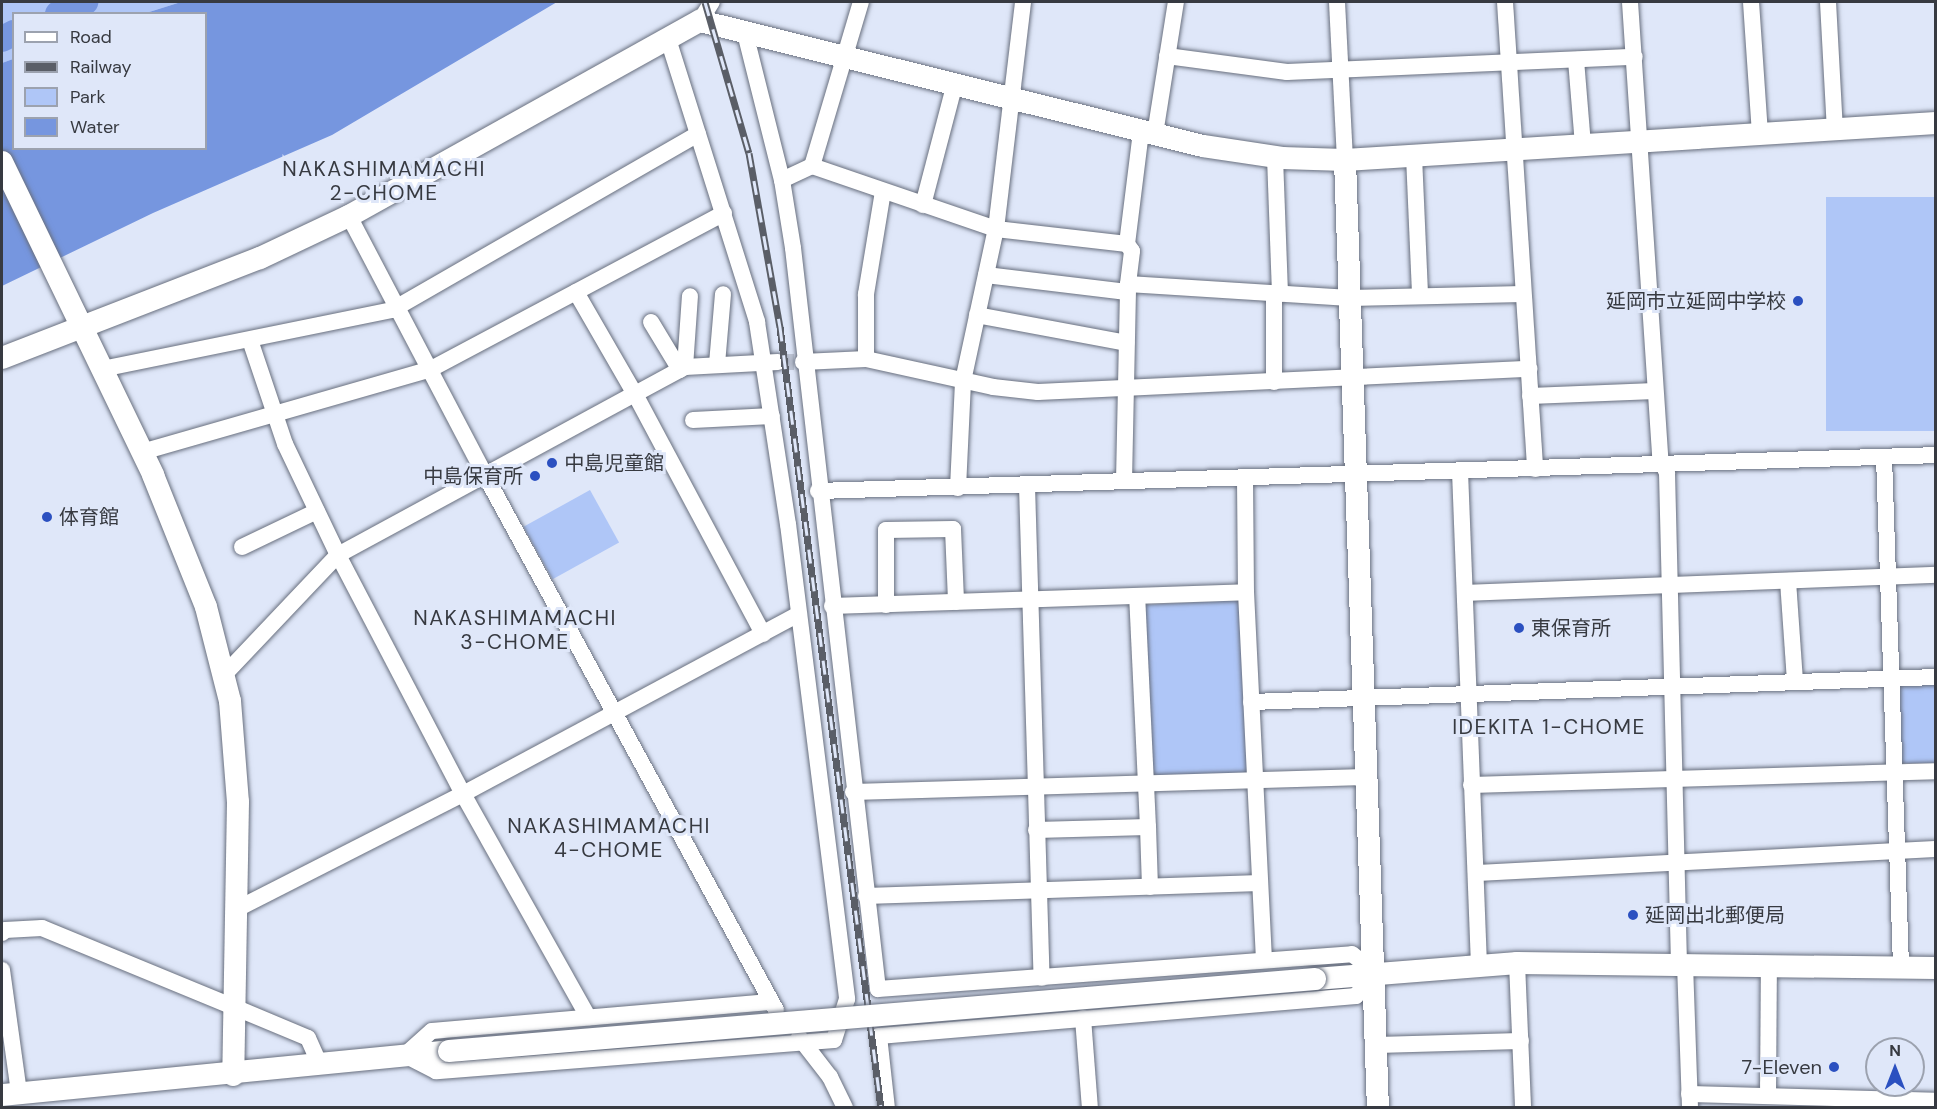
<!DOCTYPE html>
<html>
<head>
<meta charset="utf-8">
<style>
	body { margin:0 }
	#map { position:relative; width:1937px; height:1109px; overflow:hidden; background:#dfe7f9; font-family:"DM Sans","Noto Sans JP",sans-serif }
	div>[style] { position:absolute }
	.green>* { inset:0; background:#afc6f7; transform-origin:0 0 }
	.water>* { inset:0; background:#7696df }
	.river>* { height:26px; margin:-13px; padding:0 13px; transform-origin:13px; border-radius:13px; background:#7696df }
	.street-tunnel>* { height:16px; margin-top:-8px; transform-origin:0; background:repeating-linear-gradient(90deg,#bdc4d4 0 16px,transparent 0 24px) }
	.roads { filter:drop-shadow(0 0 2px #686f7e) drop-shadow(0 0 2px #686f7e) }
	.street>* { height:16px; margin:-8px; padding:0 8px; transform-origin:8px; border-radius:8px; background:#fff }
	.secondary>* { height:22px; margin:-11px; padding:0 11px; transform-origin:11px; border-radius:11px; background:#fff }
	.rail>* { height:7px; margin-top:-3.5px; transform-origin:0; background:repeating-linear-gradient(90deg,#dfe7f9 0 14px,#5a5e67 0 28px); box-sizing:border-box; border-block:2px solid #5a5e67 }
	.bridges { filter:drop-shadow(0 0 2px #686f7e) drop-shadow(0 0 2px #686f7e) }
	.secondary-bridge>* { height:22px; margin:-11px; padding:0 11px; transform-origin:11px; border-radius:11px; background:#fff }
	.dots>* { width:16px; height:16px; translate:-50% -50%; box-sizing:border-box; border:3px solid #dfe7f9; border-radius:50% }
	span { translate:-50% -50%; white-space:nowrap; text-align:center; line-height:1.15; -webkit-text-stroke:6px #dfe7f9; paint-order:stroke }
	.poi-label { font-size:20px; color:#373a41 }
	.right { translate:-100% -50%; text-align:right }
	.left { translate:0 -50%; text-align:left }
	.neighbourhood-label { font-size:21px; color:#373a41; letter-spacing:1.5px }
	.frame { position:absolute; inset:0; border:3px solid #373a41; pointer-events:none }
	.legend { position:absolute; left:12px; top:12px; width:195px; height:138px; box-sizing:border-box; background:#dfe7f9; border:2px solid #9ca2af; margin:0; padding:8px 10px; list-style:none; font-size:18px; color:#373a41 }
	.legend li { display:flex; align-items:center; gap:12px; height:30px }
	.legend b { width:30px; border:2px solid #9ca2af }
	.north { position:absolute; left:1865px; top:1037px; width:60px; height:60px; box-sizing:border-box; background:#dfe7f9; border:2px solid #9ca2af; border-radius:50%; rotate:0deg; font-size:16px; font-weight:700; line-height:24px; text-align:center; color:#373a41 }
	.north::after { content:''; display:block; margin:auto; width:21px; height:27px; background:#2b50c0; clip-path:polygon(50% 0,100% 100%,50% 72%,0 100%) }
</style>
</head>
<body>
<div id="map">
	<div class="green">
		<div style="clip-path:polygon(2px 2px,181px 2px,146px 13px,14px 14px,13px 59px,2px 63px)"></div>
		<div style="left:1935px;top:197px;width:234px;height:109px;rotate:90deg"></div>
		<div style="left:590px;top:490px;width:60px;height:76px;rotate:61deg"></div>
		<div style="left:1240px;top:600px;width:175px;height:97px;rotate:87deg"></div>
		<div style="left:1935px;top:682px;width:81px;height:39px;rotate:90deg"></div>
	</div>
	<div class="water">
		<div style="clip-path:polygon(181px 2px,557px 2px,332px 135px,153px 213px,2px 286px,2px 63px,13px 59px,14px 148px,206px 148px,206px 14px,146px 13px)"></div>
	</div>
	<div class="river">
		<div style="left:58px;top:14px;width:30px;rotate:-24deg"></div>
		<div style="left:2px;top:39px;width:13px;rotate:-27deg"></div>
	</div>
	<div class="street-tunnel">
		<div style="left:778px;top:362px;width:25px"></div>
	</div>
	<div class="roads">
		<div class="street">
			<div style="left:1337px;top:2px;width:158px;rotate:87.1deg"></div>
			<div style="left:1505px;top:2px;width:468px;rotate:86.3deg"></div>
			<div style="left:1630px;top:2px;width:457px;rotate:86.2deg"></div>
			<div style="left:1660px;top:458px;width:17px;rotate:65deg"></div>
			<div style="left:1667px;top:473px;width:491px;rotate:88.6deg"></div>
			<div style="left:1751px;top:2px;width:132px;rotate:86.1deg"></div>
			<div style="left:1828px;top:2px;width:128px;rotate:86.9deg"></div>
			<div style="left:700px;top:21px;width:22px;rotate:-58deg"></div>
			<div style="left:744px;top:29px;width:156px;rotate:75.9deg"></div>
			<div style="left:782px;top:180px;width:69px;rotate:80.8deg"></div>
			<div style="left:793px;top:248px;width:746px;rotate:83.46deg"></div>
			<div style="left:878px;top:989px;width:475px;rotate:-4.2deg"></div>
			<div style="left:1352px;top:954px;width:28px;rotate:39deg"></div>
			<div style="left:1374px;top:972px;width:30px;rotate:127deg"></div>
			<div style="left:1356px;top:996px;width:479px;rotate:175.2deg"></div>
			<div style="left:879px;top:1036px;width:72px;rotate:83.7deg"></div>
			<div style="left:668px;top:39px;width:297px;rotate:72.5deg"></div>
			<div style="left:757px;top:322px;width:204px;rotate:81.3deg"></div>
			<div style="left:788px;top:524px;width:479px;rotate:82.9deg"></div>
			<div style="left:847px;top:999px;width:43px;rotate:107.6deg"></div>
			<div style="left:834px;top:1040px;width:399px;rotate:175.5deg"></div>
			<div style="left:436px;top:1071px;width:35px;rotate:-153deg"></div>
			<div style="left:405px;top:1055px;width:36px;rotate:-42deg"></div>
			<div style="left:432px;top:1031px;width:339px;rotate:-4.9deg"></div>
			<div style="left:1167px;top:56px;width:121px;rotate:7.6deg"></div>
			<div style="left:1287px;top:72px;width:348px;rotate:-2.5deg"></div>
			<div style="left:1576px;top:60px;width:86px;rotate:85.3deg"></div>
			<div style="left:1155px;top:134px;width:134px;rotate:-81deg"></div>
			<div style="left:1414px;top:156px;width:140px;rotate:87.5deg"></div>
			<div style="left:1275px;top:157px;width:137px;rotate:87.9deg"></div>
			<div style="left:812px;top:166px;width:194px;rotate:18.9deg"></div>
			<div style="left:996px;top:229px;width:132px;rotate:6.5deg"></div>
			<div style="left:782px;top:180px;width:33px;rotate:-25deg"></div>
			<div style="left:812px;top:166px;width:171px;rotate:-73.4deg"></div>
			<div style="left:923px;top:205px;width:126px;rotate:-75.3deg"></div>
			<div style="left:349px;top:216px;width:293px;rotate:62.3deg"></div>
			<div style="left:485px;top:475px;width:609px;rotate:61.46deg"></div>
			<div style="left:986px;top:275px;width:142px;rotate:6.9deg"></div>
			<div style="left:1128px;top:284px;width:222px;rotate:3.6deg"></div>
			<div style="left:1350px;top:298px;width:173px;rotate:-1.3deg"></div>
			<div style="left:576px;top:292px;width:118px;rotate:60deg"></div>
			<div style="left:635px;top:394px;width:57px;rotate:-28.4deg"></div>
			<div style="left:685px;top:367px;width:93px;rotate:-3.1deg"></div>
			<div style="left:1274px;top:293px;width:89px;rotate:90deg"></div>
			<div style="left:977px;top:315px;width:152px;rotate:10.6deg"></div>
			<div style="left:651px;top:322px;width:56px;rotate:58.9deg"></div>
			<div style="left:250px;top:340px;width:110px;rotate:71.4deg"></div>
			<div style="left:285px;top:444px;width:123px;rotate:64.5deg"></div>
			<div style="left:338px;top:555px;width:270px;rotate:62.4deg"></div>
			<div style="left:463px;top:794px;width:256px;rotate:60.7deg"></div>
			<div style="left:866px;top:359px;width:65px;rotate:-90deg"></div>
			<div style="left:866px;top:294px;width:104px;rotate:-80.6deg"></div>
			<div style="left:803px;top:362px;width:63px;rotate:-2.7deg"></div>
			<div style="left:866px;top:359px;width:130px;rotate:12.4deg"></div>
			<div style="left:993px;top:387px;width:45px;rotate:6.3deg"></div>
			<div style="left:1038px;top:392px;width:492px;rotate:-2.7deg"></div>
			<div style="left:717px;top:364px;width:70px;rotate:-85.1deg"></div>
			<div style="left:685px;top:367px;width:71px;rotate:-86deg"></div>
			<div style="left:102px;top:369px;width:296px;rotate:-11.5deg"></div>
			<div style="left:392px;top:310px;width:353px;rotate:-29.9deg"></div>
			<div style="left:1530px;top:396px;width:125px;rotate:-2.3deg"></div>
			<div style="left:693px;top:420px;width:79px;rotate:-2.9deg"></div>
			<div style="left:142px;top:452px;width:301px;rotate:-16deg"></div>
			<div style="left:431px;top:369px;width:332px;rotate:-28deg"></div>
			<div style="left:1884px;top:457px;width:511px;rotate:88.09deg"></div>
			<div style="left:1460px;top:471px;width:494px;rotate:87.8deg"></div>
			<div style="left:1245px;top:479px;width:113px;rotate:89.5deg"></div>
			<div style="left:1246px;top:592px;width:368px;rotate:87.2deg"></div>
			<div style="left:1124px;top:481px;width:197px;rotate:-88.8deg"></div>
			<div style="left:1128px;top:284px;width:33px;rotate:-83deg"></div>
			<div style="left:1132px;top:251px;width:9px;rotate:-126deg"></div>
			<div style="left:1127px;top:244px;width:114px;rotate:-82.9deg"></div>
			<div style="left:1027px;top:486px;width:492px;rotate:88.3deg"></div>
			<div style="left:958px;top:488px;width:107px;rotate:-87.3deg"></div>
			<div style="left:963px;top:381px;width:156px;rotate:-77.8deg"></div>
			<div style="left:996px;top:229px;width:229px;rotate:-83.2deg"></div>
			<div style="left:818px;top:491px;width:1119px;rotate:-1.84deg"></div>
			<div style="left:242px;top:547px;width:83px;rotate:-25.6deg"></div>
			<div style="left:1788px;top:581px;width:101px;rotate:86deg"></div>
			<div style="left:1465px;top:593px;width:471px;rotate:-2.2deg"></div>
			<div style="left:886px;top:605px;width:75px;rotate:-90deg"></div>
			<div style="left:886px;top:530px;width:67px;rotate:-0.9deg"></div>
			<div style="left:953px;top:529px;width:73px;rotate:87.6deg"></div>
			<div style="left:832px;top:606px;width:414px;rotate:-1.9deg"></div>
			<div style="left:223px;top:676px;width:167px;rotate:-46.5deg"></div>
			<div style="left:338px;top:555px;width:338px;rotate:-28.5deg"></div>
			<div style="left:635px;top:394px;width:272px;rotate:61.9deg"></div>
			<div style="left:1251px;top:702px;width:685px;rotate:-2.09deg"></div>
			<div style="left:1471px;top:785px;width:465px;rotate:-1.7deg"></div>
			<div style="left:853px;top:792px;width:515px;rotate:-1.67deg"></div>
			<div style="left:1148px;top:827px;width:60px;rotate:88.1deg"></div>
			<div style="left:1036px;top:830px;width:112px;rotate:-1.5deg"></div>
			<div style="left:1148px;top:827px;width:231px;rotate:-92.7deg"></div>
			<div style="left:1476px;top:873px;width:461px;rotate:-3deg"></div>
			<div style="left:866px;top:896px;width:394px;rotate:-1.9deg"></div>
			<div style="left:237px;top:909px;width:254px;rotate:-27deg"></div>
			<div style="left:463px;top:794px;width:381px;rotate:-28.2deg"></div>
			<div style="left:2px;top:933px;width:4px;rotate:-45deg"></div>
			<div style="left:5px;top:930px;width:37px;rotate:-3deg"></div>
			<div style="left:42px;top:928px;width:208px;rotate:22.4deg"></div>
			<div style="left:234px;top:1007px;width:80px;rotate:22.7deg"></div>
			<div style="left:308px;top:1038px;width:30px;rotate:66deg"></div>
			<div style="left:1517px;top:963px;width:145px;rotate:87.6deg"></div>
			<div style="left:1685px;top:964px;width:144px;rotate:88deg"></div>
			<div style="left:2px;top:970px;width:124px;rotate:82.1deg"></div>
			<div style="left:1083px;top:1018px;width:90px;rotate:85.6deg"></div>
			<div style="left:799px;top:1037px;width:51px;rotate:52.2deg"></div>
			<div style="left:830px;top:1077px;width:34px;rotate:64deg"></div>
			<div style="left:1376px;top:1045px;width:145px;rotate:-1.6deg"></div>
			<div style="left:1689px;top:1094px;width:247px;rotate:1.6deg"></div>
			<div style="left:1768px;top:1096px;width:130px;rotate:-89.6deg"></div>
		</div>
		<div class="secondary">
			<div style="left:1345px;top:160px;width:949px;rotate:88.01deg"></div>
			<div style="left:2px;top:162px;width:348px;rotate:64.2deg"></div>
			<div style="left:153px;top:475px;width:142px;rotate:68.1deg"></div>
			<div style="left:206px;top:607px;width:97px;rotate:75.7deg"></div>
			<div style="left:230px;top:701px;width:101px;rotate:85.5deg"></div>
			<div style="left:238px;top:802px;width:273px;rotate:91deg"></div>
			<div style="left:2px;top:358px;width:277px;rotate:-21.2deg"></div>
			<div style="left:260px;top:258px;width:98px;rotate:-25.3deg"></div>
			<div style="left:349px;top:216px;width:402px;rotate:-29.1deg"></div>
			<div style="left:700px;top:21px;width:518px;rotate:13.96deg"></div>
			<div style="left:1203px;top:146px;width:80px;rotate:8.6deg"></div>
			<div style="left:1282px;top:158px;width:63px;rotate:1.8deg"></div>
			<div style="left:1345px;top:160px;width:592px;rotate:-3.58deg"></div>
			<div style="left:1315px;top:979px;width:203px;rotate:-4.5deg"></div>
			<div style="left:1517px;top:963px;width:419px;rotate:0.7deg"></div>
			<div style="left:2px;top:1095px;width:449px;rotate:-5.6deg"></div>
		</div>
	</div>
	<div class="rail">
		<div style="left:705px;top:2px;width:157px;rotate:73.8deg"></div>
		<div style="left:749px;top:153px;width:177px;rotate:79.9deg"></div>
		<div style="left:780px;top:327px;width:788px;rotate:82.63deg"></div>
	</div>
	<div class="bridges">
		<div class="secondary-bridge">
			<div style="left:449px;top:1051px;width:869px;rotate:-4.75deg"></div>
		</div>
	</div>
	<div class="dots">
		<div style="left:1798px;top:301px;background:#2b50c0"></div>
		<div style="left:552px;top:463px;background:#2b50c0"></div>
		<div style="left:535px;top:476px;background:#2b50c0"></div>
		<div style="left:47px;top:517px;background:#2b50c0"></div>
		<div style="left:1519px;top:628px;background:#2b50c0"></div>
		<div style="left:1633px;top:915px;background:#2b50c0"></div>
		<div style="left:1834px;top:1067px;background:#2b50c0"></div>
	</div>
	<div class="poi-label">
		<span class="right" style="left:1786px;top:301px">延岡市立延岡中学校</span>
		<span class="left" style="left:564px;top:463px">中島児童館</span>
		<span class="right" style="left:523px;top:476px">中島保育所</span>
		<span class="left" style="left:59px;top:517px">体育館</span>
		<span class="left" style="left:1531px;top:628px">東保育所</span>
		<span class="left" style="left:1645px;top:915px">延岡出北郵便局</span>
		<span class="right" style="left:1822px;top:1067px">7-Eleven</span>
	</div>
	<div class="neighbourhood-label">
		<span style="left:384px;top:181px">NAKASHIMAMACHI<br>2-CHOME</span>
		<span style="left:515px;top:630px">NAKASHIMAMACHI<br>3-CHOME</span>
		<span style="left:1549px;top:727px">IDEKITA 1-CHOME</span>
		<span style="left:609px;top:838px">NAKASHIMAMACHI<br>4-CHOME</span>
	</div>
	<div class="frame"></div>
	<ul class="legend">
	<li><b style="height:8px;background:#fff"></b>Road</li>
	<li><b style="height:8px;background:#5a5e67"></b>Railway</li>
	<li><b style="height:16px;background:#afc6f7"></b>Park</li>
	<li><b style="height:16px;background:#7696df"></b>Water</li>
	</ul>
	<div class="north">N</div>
</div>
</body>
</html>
